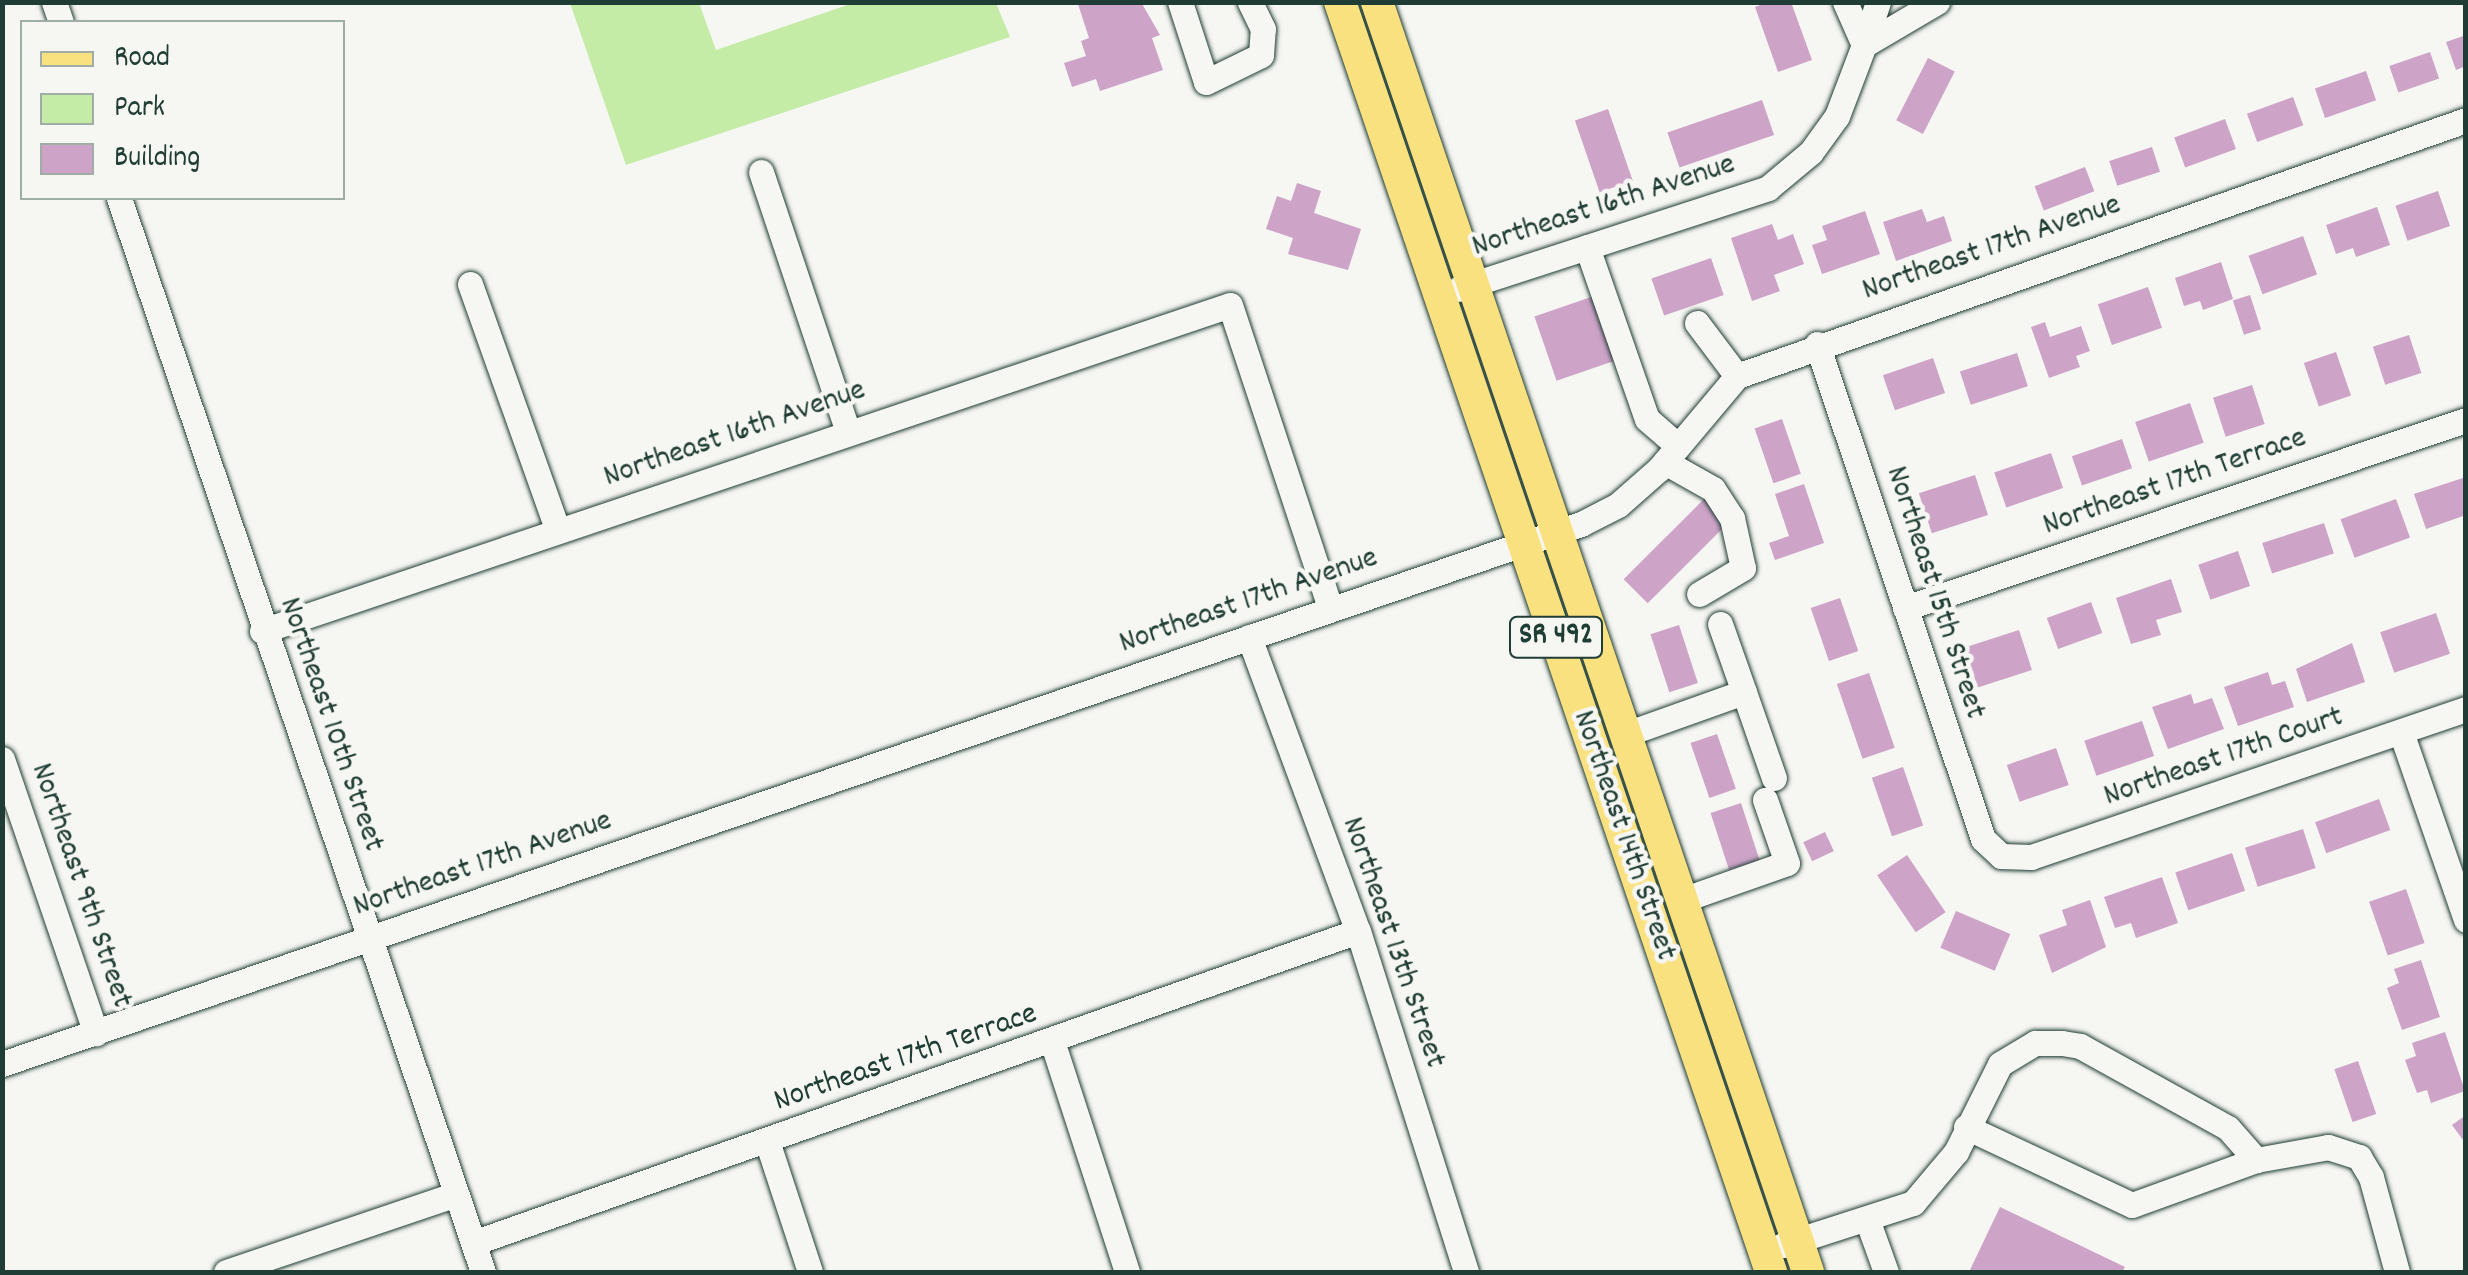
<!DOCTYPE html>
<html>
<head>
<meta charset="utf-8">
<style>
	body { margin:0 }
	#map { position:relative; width:2468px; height:1275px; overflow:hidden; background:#f6f6f2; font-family:Dekko,sans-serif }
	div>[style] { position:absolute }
	.green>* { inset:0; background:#c4eca7 }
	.building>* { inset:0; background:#cea3c8; transform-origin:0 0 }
	.roads { filter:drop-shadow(0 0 2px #1f3d34) drop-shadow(0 0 2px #1f3d34) }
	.minor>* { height:25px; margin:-12.5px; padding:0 12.5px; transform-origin:12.5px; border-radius:12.5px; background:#f6f6f2 }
	.major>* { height:32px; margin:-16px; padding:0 16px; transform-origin:16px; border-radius:16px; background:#fae180 }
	span { translate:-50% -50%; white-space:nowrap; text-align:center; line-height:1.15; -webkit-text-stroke:9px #f6f6f2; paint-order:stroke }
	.shield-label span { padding:2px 8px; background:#f6f6f2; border:2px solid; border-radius:8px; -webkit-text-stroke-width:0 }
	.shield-label { font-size:30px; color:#1f3d34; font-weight:700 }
	.street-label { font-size:32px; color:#1f3d34 }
	.frame { position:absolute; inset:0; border:5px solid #1f3d34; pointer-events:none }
	.legend { position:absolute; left:20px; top:20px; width:325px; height:180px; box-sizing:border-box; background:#f6f6f2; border:2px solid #a0aca6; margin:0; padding:12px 18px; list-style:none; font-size:30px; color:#1f3d34 }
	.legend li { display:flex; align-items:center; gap:20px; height:50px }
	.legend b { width:50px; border:2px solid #a0aca6 }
</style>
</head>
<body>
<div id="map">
	<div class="green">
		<div style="clip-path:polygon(856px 2px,996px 3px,1010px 37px,626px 165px,570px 3px,699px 3px,716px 50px)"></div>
	</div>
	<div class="building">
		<div style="clip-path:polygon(1141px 2px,1160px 35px,1152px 38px,1163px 70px,1100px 91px,1096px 79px,1072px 87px,1064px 63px,1086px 56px,1081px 41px,1089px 38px,1078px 4px)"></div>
		<div style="clip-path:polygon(1768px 2px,1791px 2px,1812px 60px,1778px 72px,1755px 7px)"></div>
		<div style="clip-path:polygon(2466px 35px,2466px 66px,2456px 70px,2446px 42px)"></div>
		<div style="left:2430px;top:52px;width:28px;height:43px;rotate:71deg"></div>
		<div style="left:1928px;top:58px;width:30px;height:70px;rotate:27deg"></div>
		<div style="left:2366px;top:71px;width:31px;height:54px;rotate:71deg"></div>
		<div style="left:2293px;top:97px;width:30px;height:49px;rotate:70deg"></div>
		<div style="left:1762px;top:100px;width:37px;height:100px;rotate:71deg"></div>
		<div style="left:1608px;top:109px;width:76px;height:35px;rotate:71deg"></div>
		<div style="left:2225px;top:119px;width:32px;height:54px;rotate:70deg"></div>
		<div style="left:2152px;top:147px;width:26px;height:45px;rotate:72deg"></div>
		<div style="left:2085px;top:167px;width:26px;height:54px;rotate:69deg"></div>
		<div style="clip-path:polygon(1297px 183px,1321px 191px,1314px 213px,1361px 229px,1348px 270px,1288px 254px,1293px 238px,1266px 229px,1277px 196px,1291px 201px)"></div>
		<div style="left:2438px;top:191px;width:37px;height:45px;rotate:71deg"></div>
		<div style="clip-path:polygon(2377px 207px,2390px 245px,2356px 257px,2353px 248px,2336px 254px,2326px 225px)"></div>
		<div style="clip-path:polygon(1922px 209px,1927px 222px,1944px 216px,1952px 241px,1896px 261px,1883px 222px)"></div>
		<div style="clip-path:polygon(1865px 211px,1880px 254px,1822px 274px,1812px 245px,1827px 240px,1822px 226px)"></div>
		<div style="clip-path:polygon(1772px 224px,1778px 240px,1793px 234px,1804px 264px,1774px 275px,1780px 291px,1752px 301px,1731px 238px)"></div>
		<div style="left:2303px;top:236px;width:41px;height:58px;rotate:70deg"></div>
		<div style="left:1711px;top:258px;width:39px;height:63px;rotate:71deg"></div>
		<div style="clip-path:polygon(2221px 262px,2233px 299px,2203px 310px,2200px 301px,2184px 306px,2175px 278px)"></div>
		<div style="left:2148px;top:287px;width:43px;height:53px;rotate:71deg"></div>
		<div style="left:2250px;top:295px;width:36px;height:18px;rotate:72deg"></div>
		<div style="left:1594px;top:296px;width:68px;height:63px;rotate:71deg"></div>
		<div style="clip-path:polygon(2045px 322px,2050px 337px,2081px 326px,2090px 351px,2076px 356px,2080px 367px,2049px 378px,2031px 327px)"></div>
		<div style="left:2409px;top:335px;width:40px;height:38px;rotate:72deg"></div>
		<div style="left:2336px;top:352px;width:46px;height:34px;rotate:71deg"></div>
		<div style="left:2017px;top:353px;width:35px;height:60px;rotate:72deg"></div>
		<div style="left:1933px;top:358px;width:37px;height:53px;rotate:71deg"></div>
		<div style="left:2252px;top:385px;width:41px;height:41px;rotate:72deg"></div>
		<div style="left:2190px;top:403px;width:42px;height:58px;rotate:71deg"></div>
		<div style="left:1782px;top:419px;width:58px;height:29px;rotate:71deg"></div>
		<div style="left:2122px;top:439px;width:31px;height:53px;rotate:71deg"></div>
		<div style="left:2051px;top:453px;width:37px;height:60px;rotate:71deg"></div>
		<div style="left:1975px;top:475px;width:42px;height:59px;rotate:72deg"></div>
		<div style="clip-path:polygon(2466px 477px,2466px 515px,2426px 529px,2414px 494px)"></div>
		<div style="clip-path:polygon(1804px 484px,1824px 543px,1775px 560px,1769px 543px,1789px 536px,1775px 494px)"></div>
		<div style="left:1705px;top:498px;width:34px;height:115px;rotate:45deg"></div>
		<div style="left:2396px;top:499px;width:41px;height:59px;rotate:70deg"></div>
		<div style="left:2324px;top:523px;width:32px;height:65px;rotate:72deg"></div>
		<div style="left:2238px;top:551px;width:37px;height:42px;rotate:71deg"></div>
		<div style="clip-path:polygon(2171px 579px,2182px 612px,2156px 620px,2161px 635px,2131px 644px,2116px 598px)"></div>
		<div style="left:1840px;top:598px;width:56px;height:31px;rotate:71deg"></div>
		<div style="left:2091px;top:602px;width:33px;height:47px;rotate:70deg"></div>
		<div style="left:2436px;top:613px;width:43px;height:59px;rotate:71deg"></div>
		<div style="left:1679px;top:625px;width:61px;height:30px;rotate:72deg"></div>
		<div style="left:2019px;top:630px;width:42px;height:57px;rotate:72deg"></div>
		<div style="clip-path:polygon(2352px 643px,2365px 682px,2307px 702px,2296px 669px)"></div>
		<div style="clip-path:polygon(2268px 672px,2272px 685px,2285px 681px,2294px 707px,2238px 726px,2224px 687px)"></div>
		<div style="left:1869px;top:673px;width:79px;height:34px;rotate:71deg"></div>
		<div style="clip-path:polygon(2191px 694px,2194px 704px,2212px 698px,2224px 729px,2168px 749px,2152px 707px)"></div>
		<div style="left:2142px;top:721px;width:37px;height:61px;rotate:71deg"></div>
		<div style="left:1717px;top:734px;width:58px;height:28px;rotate:71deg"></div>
		<div style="left:2056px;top:748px;width:39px;height:52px;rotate:71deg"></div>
		<div style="left:1903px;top:767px;width:62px;height:33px;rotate:71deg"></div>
		<div style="left:2379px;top:799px;width:33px;height:68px;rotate:70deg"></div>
		<div style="left:1741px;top:803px;width:60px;height:32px;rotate:72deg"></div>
		<div style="left:2303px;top:829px;width:41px;height:61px;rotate:72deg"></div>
		<div style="left:1825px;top:832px;width:21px;height:24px;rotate:65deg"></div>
		<div style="left:2232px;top:853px;width:40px;height:60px;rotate:71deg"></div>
		<div style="left:1907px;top:855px;width:69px;height:36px;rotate:56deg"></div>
		<div style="clip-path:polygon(2162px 877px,2178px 923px,2136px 938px,2131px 923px,2115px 928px,2104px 897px)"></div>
		<div style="left:2406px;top:889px;width:57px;height:39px;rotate:71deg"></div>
		<div style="clip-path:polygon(2090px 900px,2106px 947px,2052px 973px,2039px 935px,2067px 925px,2062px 910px)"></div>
		<div style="left:1956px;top:911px;width:59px;height:40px;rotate:23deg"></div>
		<div style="clip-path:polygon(2421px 960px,2440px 1017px,2402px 1030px,2387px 988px,2399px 983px,2394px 969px)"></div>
		<div style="clip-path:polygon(2445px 1032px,2465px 1091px,2431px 1103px,2427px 1090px,2417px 1093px,2405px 1060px,2416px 1056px,2412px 1043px)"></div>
		<div style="left:2358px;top:1061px;width:56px;height:25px;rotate:71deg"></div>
		<div style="clip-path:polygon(2466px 1115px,2466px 1144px,2452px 1125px)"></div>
		<div style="clip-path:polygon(2000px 1207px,2125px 1267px,2122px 1272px,1969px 1272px)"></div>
	</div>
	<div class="roads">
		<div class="minor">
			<div style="left:54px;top:2px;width:21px;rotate:71deg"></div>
			<div style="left:1180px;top:2px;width:84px;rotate:72deg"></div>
			<div style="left:1206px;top:82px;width:61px;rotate:-26.1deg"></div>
			<div style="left:1261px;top:55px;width:26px;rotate:-86deg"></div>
			<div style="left:1263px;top:29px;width:30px;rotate:-116deg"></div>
			<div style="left:1845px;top:2px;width:47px;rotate:66.2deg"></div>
			<div style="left:1864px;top:45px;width:45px;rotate:-72deg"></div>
			<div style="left:761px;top:172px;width:271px;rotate:71.5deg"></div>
			<div style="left:119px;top:198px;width:1134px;rotate:71.28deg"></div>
			<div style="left:1587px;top:247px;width:182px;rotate:70.8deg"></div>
			<div style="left:1647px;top:419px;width:41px;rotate:41.1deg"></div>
			<div style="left:470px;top:284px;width:262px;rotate:70.4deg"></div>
			<div style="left:1458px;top:289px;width:326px;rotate:-18deg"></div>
			<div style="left:1768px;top:188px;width:56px;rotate:-39.9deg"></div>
			<div style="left:1811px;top:152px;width:44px;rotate:-54.2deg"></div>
			<div style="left:1837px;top:116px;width:76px;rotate:-69.2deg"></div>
			<div style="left:1864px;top:45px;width:85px;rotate:-30.5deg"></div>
			<div style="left:1697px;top:323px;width:66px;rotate:53deg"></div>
			<div style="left:1817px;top:344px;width:522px;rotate:71.46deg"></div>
			<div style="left:1983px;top:839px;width:25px;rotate:43deg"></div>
			<div style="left:2001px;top:856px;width:30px;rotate:2deg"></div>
			<div style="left:2031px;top:857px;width:459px;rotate:-18.8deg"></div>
			<div style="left:1665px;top:462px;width:55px;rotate:29.4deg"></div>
			<div style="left:1713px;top:489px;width:35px;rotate:57deg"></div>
			<div style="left:1732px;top:518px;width:51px;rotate:77.6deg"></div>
			<div style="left:1743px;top:568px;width:51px;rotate:149.4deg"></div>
			<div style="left:1905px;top:608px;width:592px;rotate:-18.53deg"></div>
			<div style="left:262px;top:631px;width:1021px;rotate:-18.61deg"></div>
			<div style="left:1230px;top:305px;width:319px;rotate:71.7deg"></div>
			<div style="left:1249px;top:637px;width:314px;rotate:69.7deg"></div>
			<div style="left:1358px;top:931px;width:358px;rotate:72.4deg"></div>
			<div style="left:1744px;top:692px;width:91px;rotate:70.8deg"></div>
			<div style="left:2401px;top:732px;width:199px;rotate:70.9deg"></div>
			<div style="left:1626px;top:734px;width:125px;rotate:-19.6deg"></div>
			<div style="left:1744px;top:692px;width:72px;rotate:-109.4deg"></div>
			<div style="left:2px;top:759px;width:290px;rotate:71.1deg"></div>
			<div style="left:1682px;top:900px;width:111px;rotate:-19.4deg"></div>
			<div style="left:1787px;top:863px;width:67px;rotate:-109.2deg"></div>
			<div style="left:1053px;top:1044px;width:240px;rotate:72deg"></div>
			<div style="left:2px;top:1064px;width:1669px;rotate:-18.88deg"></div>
			<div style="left:1581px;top:524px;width:42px;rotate:-27.2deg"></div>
			<div style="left:1618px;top:505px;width:55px;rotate:-41.3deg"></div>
			<div style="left:1659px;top:469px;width:121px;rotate:-50deg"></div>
			<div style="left:1737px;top:376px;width:773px;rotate:-19.35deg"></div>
			<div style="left:1966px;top:1127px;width:183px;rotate:25.2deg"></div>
			<div style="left:2132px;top:1205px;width:132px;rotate:-19.9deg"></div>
			<div style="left:767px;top:1141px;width:138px;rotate:71.8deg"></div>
			<div style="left:1868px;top:1222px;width:53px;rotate:70.2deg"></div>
			<div style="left:473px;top:1243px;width:938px;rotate:-19.42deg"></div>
			<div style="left:1783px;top:1245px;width:137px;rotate:-17.9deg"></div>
			<div style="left:1913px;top:1203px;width:67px;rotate:-49.9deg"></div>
			<div style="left:1956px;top:1152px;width:98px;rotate:-63.4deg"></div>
			<div style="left:2000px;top:1064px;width:41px;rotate:-31deg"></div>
			<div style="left:2035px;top:1043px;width:27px"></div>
			<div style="left:2062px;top:1043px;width:18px;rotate:9deg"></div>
			<div style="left:2080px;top:1046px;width:169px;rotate:29deg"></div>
			<div style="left:2228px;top:1128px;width:43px;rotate:48.8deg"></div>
			<div style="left:2256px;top:1160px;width:73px;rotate:-10.2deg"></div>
			<div style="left:2328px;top:1147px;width:33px;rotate:18deg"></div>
			<div style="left:2359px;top:1157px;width:23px;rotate:59deg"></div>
			<div style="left:2371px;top:1177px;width:98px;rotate:74.7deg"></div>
			<div style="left:226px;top:1272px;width:243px;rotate:-18.7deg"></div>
		</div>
		<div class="major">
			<div style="left:1340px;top:2px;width:1341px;rotate:71.25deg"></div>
			<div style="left:1377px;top:2px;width:1341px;rotate:71.25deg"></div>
		</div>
	</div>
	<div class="shield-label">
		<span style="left:1556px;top:637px">SR 492</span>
	</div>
	<div class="street-label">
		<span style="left:1604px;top:207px;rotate:-18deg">Northeast 16th Avenue</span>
		<span style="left:1992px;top:249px;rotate:-19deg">Northeast 17th Avenue</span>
		<span style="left:735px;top:435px;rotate:-19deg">Northeast 16th Avenue</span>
		<span style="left:2175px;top:483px;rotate:-19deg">Northeast 17th Terrace</span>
		<span style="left:1934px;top:593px;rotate:72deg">Northeast 15th Street</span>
		<span style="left:1249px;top:602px;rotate:-19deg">Northeast 17th Avenue</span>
		<span style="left:330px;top:725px;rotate:71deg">Northeast 10th Street</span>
		<span style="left:2224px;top:758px;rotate:-19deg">Northeast 17th Court</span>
		<span style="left:1623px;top:836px;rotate:71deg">Northeast 14th Street</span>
		<span style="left:483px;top:865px;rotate:-19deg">Northeast 17th Avenue</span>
		<span style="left:80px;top:886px;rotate:71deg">Northeast 9th Street</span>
		<span style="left:1392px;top:943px;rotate:71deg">Northeast 13th Street</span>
		<span style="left:906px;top:1059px;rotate:-19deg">Northeast 17th Terrace</span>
	</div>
	<div class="frame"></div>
	<ul class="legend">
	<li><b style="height:12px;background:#fae180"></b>Road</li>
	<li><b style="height:28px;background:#c4eca7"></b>Park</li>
	<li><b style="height:28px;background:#cea3c8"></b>Building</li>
	</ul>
</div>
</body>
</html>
